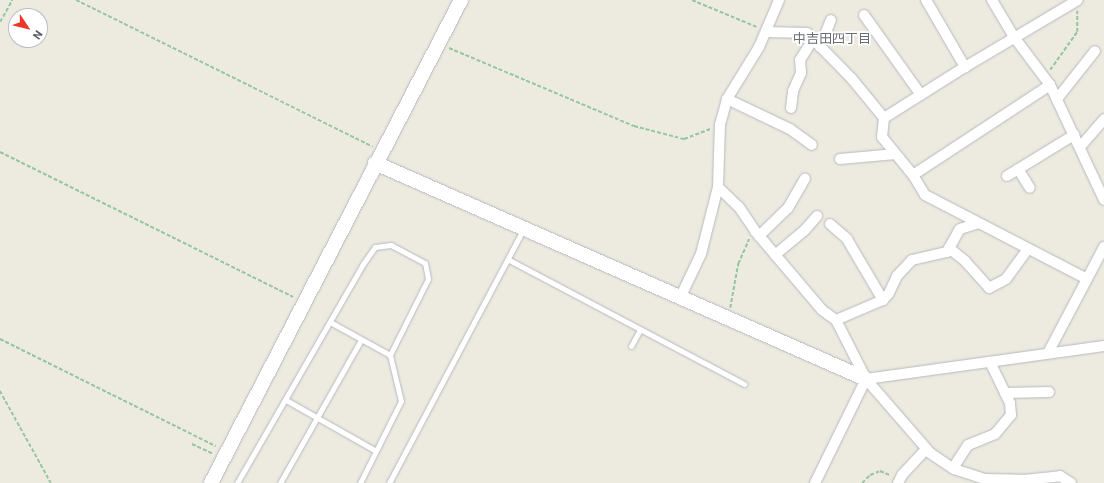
<!DOCTYPE html>
<html>
<head>
<meta charset="utf-8">
<style>
	body { margin:0 }
	#map { position:relative; width:1104px; height:483px; overflow:hidden; background:#edeae0; font-family:Roboto,"Noto Sans JP",sans-serif }
	div>[style] { position:absolute }
	.path>* { height:1.5px; margin-top:-0.75px; transform-origin:0; background:repeating-linear-gradient(90deg,#95c6a2 0 4px,transparent 0 6px) }
	.roads { filter:drop-shadow(0 0 1px #b6b9be) drop-shadow(0 0 1px #b6b9be) }
	.lane>* { height:5px; margin:-2.5px; padding:0 2.5px; transform-origin:2.5px; border-radius:2.5px; background:#fff }
	.street>* { height:10px; margin:-5px; padding:0 5px; transform-origin:5px; border-radius:5px; background:#fff }
	.secondary>* { height:14px; margin:-7px; padding:0 7px; transform-origin:7px; border-radius:7px; background:#fff }
	span { translate:-50% -50%; white-space:nowrap; text-align:center; line-height:1.15; -webkit-text-stroke:3.5px #fff; paint-order:stroke }
	.neighbourhood-label { font-size:13px; color:#6a6f74 }
	.north { position:absolute; left:8px; top:8px; width:40px; height:40px; box-sizing:border-box; background:#fff; border:1px solid #bdbec0; border-radius:50%; rotate:125deg; font-size:11px; font-weight:700; line-height:16px; text-align:center; color:#595d62 }
	.north::after { content:''; display:block; margin:auto; width:14px; height:18px; background:#ec3627; clip-path:polygon(50% 0,100% 100%,50% 72%,0 100%) }
</style>
</head>
<body>
<div id="map">
	<div class="path">
		<div style="left:76px;top:0;width:331px;rotate:26.3deg"></div>
		<div style="left:692px;top:0;width:70px;rotate:22.6deg"></div>
		<div style="left:0;top:22px;width:25px;rotate:-61deg"></div>
		<div style="left:449px;top:48px;width:201px;rotate:22.9deg"></div>
		<div style="left:634px;top:126px;width:52px;rotate:14.6deg"></div>
		<div style="left:684px;top:139px;width:28px;rotate:-21deg"></div>
		<div style="left:1050px;top:70px;width:47px;rotate:-54.6deg"></div>
		<div style="left:1077px;top:32px;width:21px;rotate:-90deg"></div>
		<div style="left:0;top:152px;width:327px;rotate:26.3deg"></div>
		<div style="left:730px;top:308px;width:45px;rotate:-79.7deg"></div>
		<div style="left:738px;top:264px;width:27px;rotate:-66deg"></div>
		<div style="left:0;top:339px;width:241px;rotate:26.4deg"></div>
		<div style="left:0;top:391px;width:105px;rotate:61deg"></div>
		<div style="left:192px;top:444px;width:23px;rotate:25deg"></div>
		<div style="left:862px;top:483px;width:11px;rotate:-45deg"></div>
		<div style="left:870px;top:475px;width:11px;rotate:-22deg"></div>
		<div style="left:880px;top:471px;width:11px;rotate:22deg"></div>
	</div>
	<div class="roads">
		<div class="lane">
			<div style="left:509px;top:260px;width:266px;rotate:27.8deg"></div>
			<div style="left:330px;top:322px;width:68px;rotate:28.8deg"></div>
			<div style="left:631px;top:346px;width:18px;rotate:-61deg"></div>
			<div style="left:286px;top:400px;width:103px;rotate:29.5deg"></div>
			<div style="left:237px;top:483px;width:253px;rotate:-60.1deg"></div>
			<div style="left:363px;top:264px;width:21px;rotate:-55deg"></div>
			<div style="left:375px;top:247px;width:16px;rotate:-7deg"></div>
			<div style="left:391px;top:245px;width:38px;rotate:28deg"></div>
			<div style="left:425px;top:263px;width:16px;rotate:79deg"></div>
			<div style="left:428px;top:279px;width:85px;rotate:116.6deg"></div>
			<div style="left:390px;top:355px;width:47px;rotate:76.6deg"></div>
			<div style="left:401px;top:401px;width:92px;rotate:116.6deg"></div>
			<div style="left:280px;top:483px;width:164px;rotate:-60.5deg"></div>
			<div style="left:389px;top:483px;width:286px;rotate:-62.1deg"></div>
		</div>
		<div class="street">
			<div style="left:926px;top:0;width:78px;rotate:59.8deg"></div>
			<div style="left:965px;top:67px;width:131px;rotate:-30.7deg"></div>
			<div style="left:992px;top:0;width:43px;rotate:59.3deg"></div>
			<div style="left:1014px;top:37px;width:60px;rotate:53.1deg"></div>
			<div style="left:1050px;top:85px;width:127px;rotate:64.8deg"></div>
			<div style="left:864px;top:15px;width:98px;rotate:54.5deg"></div>
			<div style="left:766px;top:32px;width:41px;rotate:1.4deg"></div>
			<div style="left:807px;top:33px;width:64px;rotate:45.6deg"></div>
			<div style="left:852px;top:79px;width:50px;rotate:50.6deg"></div>
			<div style="left:884px;top:118px;width:19px;rotate:96deg"></div>
			<div style="left:882px;top:137px;width:49px;rotate:50.8deg"></div>
			<div style="left:913px;top:175px;width:23px;rotate:59deg"></div>
			<div style="left:925px;top:195px;width:182px;rotate:27.4deg"></div>
			<div style="left:820px;top:47px;width:29px;rotate:-68deg"></div>
			<div style="left:727px;top:99px;width:70px;rotate:25.5deg"></div>
			<div style="left:790px;top:129px;width:27px;rotate:36deg"></div>
			<div style="left:1057px;top:99px;width:61px;rotate:-51.6deg"></div>
			<div style="left:791px;top:108px;width:17px;rotate:-83deg"></div>
			<div style="left:793px;top:91px;width:20px;rotate:-66deg"></div>
			<div style="left:801px;top:73px;width:13px;rotate:-94deg"></div>
			<div style="left:800px;top:60px;width:25px;rotate:-58deg"></div>
			<div style="left:884px;top:118px;width:96px;rotate:-32.2deg"></div>
			<div style="left:1080px;top:147px;width:37px;rotate:-49deg"></div>
			<div style="left:840px;top:159px;width:56px;rotate:-5.1deg"></div>
			<div style="left:1018px;top:169px;width:22px;rotate:58deg"></div>
			<div style="left:913px;top:175px;width:164px;rotate:-33.3deg"></div>
			<div style="left:1007px;top:176px;width:79px;rotate:-31.5deg"></div>
			<div style="left:718px;top:187px;width:29px;rotate:44deg"></div>
			<div style="left:739px;top:207px;width:29px;rotate:56deg"></div>
			<div style="left:755px;top:231px;width:104px;rotate:49.7deg"></div>
			<div style="left:822px;top:310px;width:17px;rotate:36deg"></div>
			<div style="left:836px;top:320px;width:66px;rotate:63deg"></div>
			<div style="left:866px;top:379px;width:98px;rotate:49.1deg"></div>
			<div style="left:930px;top:453px;width:29px;rotate:34deg"></div>
			<div style="left:954px;top:469px;width:33px;rotate:18deg"></div>
			<div style="left:985px;top:479px;width:39px;rotate:1deg"></div>
			<div style="left:1024px;top:480px;width:36px;rotate:-6deg"></div>
			<div style="left:1060px;top:476px;width:13px;rotate:32deg"></div>
			<div style="left:830px;top:224px;width:23px;rotate:41deg"></div>
			<div style="left:847px;top:239px;width:71px;rotate:59.5deg"></div>
			<div style="left:759px;top:236px;width:40px;rotate:-44deg"></div>
			<div style="left:788px;top:208px;width:34px;rotate:-60deg"></div>
			<div style="left:949px;top:248px;width:21px;rotate:39deg"></div>
			<div style="left:965px;top:261px;width:36px;rotate:48deg"></div>
			<div style="left:989px;top:288px;width:19px;rotate:-28deg"></div>
			<div style="left:1006px;top:279px;width:37px;rotate:-54deg"></div>
			<div style="left:775px;top:255px;width:38px;rotate:-40deg"></div>
			<div style="left:804px;top:231px;width:20px;rotate:-49deg"></div>
			<div style="left:680px;top:298px;width:49px;rotate:-64.5deg"></div>
			<div style="left:701px;top:254px;width:69px;rotate:-75.8deg"></div>
			<div style="left:718px;top:187px;width:62px;rotate:-88.2deg"></div>
			<div style="left:720px;top:125px;width:27px;rotate:-75deg"></div>
			<div style="left:727px;top:99px;width:61px;rotate:-58.4deg"></div>
			<div style="left:759px;top:47px;width:51px;rotate:-66.9deg"></div>
			<div style="left:836px;top:320px;width:51px;rotate:-23.1deg"></div>
			<div style="left:883px;top:300px;width:9px;rotate:-49deg"></div>
			<div style="left:889px;top:293px;width:19px;rotate:-65deg"></div>
			<div style="left:897px;top:276px;width:22px;rotate:-47deg"></div>
			<div style="left:912px;top:260px;width:36px;rotate:-13deg"></div>
			<div style="left:947px;top:252px;width:26px;rotate:-61deg"></div>
			<div style="left:960px;top:229px;width:19px;rotate:-18deg"></div>
			<div style="left:1048px;top:353px;width:120px;rotate:-62.2deg"></div>
			<div style="left:866px;top:379px;width:240px;rotate:-7.9deg"></div>
			<div style="left:1005px;top:393px;width:44px;rotate:-1.3deg"></div>
			<div style="left:953px;top:468px;width:27px;rotate:-57deg"></div>
			<div style="left:968px;top:445px;width:29px;rotate:-22deg"></div>
			<div style="left:995px;top:434px;width:25px;rotate:-50deg"></div>
			<div style="left:1011px;top:415px;width:12px;rotate:-95deg"></div>
			<div style="left:1010px;top:403px;width:46px;rotate:-116deg"></div>
			<div style="left:815px;top:483px;width:116px;rotate:-63.9deg"></div>
			<div style="left:898px;top:483px;width:9px;rotate:-63deg"></div>
			<div style="left:902px;top:475px;width:35px;rotate:-47deg"></div>
		</div>
		<div class="secondary">
			<div style="left:375px;top:163px;width:536px;rotate:23.75deg"></div>
			<div style="left:211px;top:483px;width:544px;rotate:-62.63deg"></div>
		</div>
	</div>
	<div class="neighbourhood-label">
		<span style="left:832px;top:39px">中吉田四丁目</span>
	</div>
	<div class="north">N</div>
</div>
</body>
</html>
